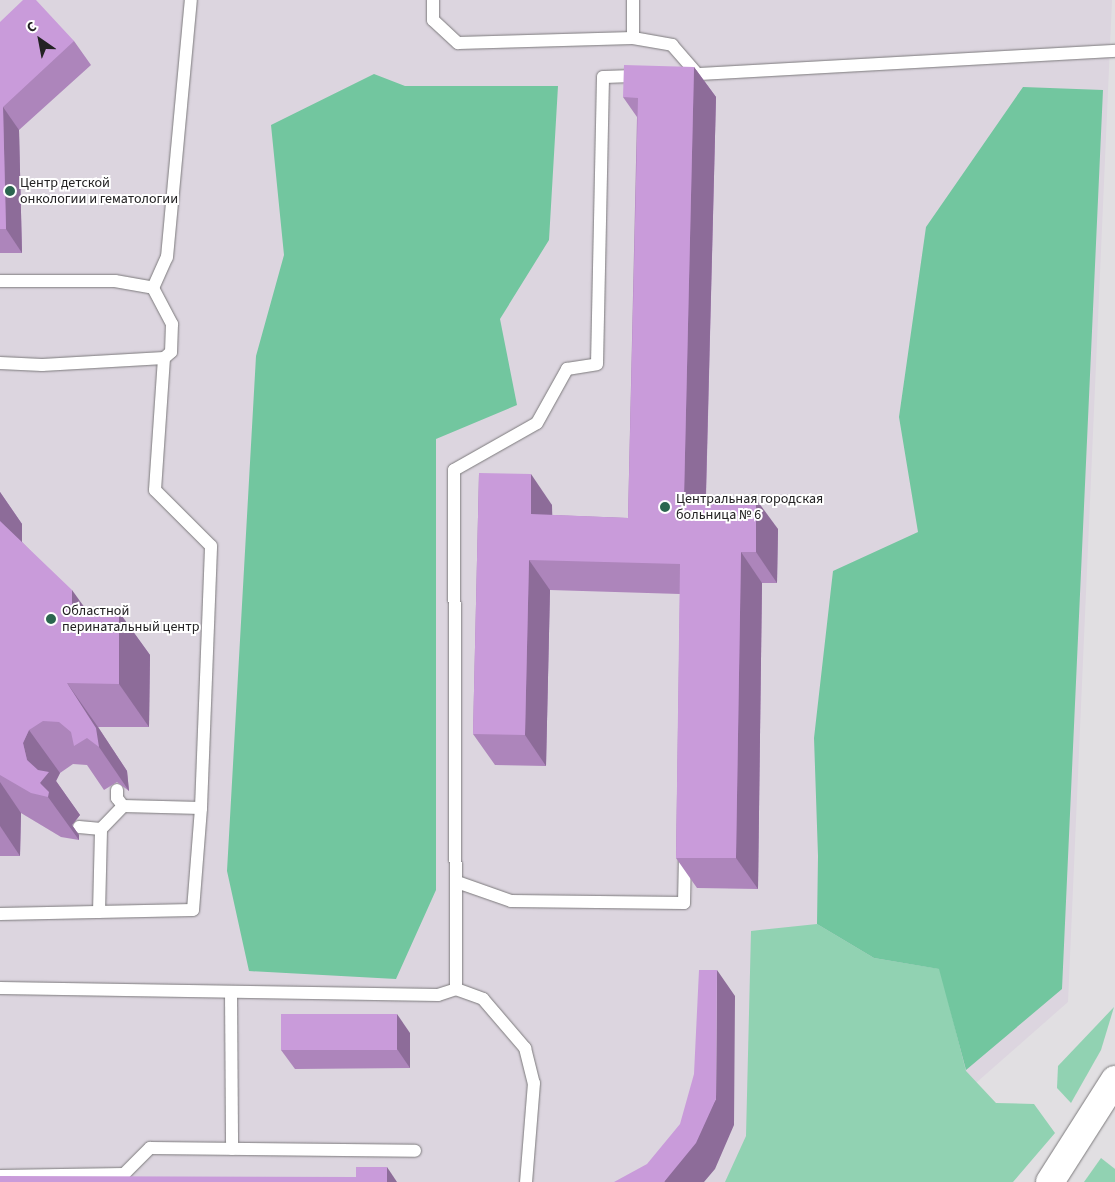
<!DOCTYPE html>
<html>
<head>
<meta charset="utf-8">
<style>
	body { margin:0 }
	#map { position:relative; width:1115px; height:1182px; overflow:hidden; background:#e1dfe2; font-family:"Source Sans 3",sans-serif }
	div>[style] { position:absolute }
	.built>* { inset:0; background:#dcd5df }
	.green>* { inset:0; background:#91d2b2 }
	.forest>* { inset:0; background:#72c69f }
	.roads { filter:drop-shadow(0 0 1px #7c7a7c) drop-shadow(0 0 1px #7c7a7c) }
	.lane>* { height:12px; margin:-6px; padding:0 6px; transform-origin:6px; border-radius:6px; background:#fff }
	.primary>* { height:28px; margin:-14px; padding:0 14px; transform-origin:14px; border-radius:14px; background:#fff }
	.wall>* { inset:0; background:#ad85bb }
	.shaded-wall>* { inset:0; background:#8d6c99 }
	.building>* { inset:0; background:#c99bda; transform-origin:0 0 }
	.dots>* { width:14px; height:14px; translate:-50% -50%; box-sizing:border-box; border:2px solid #fff; border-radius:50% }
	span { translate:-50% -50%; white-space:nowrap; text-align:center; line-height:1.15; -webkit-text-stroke:4px #fff; paint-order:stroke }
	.poi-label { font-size:14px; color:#232223 }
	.left { translate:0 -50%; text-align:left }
	.north { position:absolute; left:15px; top:15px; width:50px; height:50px; -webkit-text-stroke:4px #fff; paint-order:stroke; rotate:327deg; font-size:14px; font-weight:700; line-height:20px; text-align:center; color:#232223 }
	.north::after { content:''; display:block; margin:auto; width:18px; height:22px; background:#232223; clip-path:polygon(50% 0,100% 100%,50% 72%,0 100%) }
</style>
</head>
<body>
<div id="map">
	<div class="built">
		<div style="clip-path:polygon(0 0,1112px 0,1068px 1002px,863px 1182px,0 1182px)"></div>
	</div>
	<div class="green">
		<div style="clip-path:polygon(817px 924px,874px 958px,940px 969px,966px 1071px,996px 1103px,1034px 1104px,1055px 1133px,1013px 1182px,725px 1182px,746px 1136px,751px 931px)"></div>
		<div style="clip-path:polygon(1114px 1007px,1101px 1050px,1071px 1103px,1057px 1088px,1058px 1066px)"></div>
		<div style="clip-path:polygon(1101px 1158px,1115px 1169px,1115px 1182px,1084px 1182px)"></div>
	</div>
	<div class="forest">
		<div style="clip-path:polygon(374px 74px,405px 86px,558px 86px,549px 240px,500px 319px,517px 405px,436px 439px,436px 890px,396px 979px,249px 971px,227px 871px,256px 356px,284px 255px,271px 125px)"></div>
		<div style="clip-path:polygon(1023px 87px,1103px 90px,1062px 989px,966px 1070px,939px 969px,874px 958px,817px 924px,818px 856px,814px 738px,833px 571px,918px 532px,899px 417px,926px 227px)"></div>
	</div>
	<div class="roads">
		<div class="lane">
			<div style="left:433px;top:0;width:20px;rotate:90deg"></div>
			<div style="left:433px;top:20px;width:34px;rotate:43deg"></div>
			<div style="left:458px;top:43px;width:175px;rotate:-1.6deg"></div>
			<div style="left:633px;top:38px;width:40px;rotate:10deg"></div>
			<div style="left:672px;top:45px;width:40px;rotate:49deg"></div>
			<div style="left:633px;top:38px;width:38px;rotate:-90deg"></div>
			<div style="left:683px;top:75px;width:433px;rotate:-3.2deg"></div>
			<div style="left:0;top:281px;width:115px"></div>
			<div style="left:115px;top:281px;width:39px;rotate:10deg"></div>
			<div style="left:153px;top:288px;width:41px;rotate:62.2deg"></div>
			<div style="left:172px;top:324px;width:28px;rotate:92deg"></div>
			<div style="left:171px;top:352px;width:9px;rotate:139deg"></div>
			<div style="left:164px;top:358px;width:122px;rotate:176.7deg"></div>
			<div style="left:42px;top:365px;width:42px;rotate:-177.3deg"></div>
			<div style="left:153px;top:288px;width:34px;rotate:-66deg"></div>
			<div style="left:167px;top:257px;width:258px;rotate:-84.7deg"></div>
			<div style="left:117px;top:790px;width:8px;rotate:90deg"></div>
			<div style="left:117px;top:798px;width:10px;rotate:53deg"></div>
			<div style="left:79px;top:827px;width:22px;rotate:5deg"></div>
			<div style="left:457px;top:882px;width:57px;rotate:19.4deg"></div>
			<div style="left:511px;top:901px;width:173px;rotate:0.7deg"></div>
			<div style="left:684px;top:903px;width:49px;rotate:-88.8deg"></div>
			<div style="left:99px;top:912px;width:83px;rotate:-88.6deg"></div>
			<div style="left:101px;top:829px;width:32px;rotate:-46deg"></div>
			<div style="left:123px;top:806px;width:78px;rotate:1.5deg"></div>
			<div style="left:0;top:914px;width:193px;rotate:-1.2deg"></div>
			<div style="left:193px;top:910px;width:102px;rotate:-85.5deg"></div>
			<div style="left:201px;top:808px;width:262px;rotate:-87.8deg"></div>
			<div style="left:211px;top:546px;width:79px;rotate:-135deg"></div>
			<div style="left:155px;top:490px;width:132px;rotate:-86.1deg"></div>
			<div style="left:0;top:988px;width:438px;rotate:0.9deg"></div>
			<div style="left:438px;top:995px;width:19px;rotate:-18deg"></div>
			<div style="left:456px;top:989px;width:519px;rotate:-90.22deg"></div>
			<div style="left:454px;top:470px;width:95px;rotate:-29.5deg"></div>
			<div style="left:537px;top:423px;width:62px;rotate:-60.9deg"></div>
			<div style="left:567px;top:369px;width:30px;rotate:-9deg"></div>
			<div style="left:597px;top:364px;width:287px;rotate:-88.8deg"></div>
			<div style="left:603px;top:77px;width:38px;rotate:-2deg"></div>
			<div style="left:456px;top:989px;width:29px;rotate:20deg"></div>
			<div style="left:483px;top:999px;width:65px;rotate:49.4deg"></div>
			<div style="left:525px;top:1048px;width:36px;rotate:76deg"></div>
			<div style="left:534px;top:1083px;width:99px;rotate:94.6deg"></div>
			<div style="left:231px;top:993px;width:156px;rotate:89.6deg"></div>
			<div style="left:0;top:1176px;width:124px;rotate:-0.9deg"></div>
			<div style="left:124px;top:1174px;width:37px;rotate:-45deg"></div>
			<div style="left:150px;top:1148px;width:265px;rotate:0.6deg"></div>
		</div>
		<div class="primary">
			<div style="left:1050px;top:1182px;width:121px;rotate:-57.5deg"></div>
		</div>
	</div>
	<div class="wall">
		<div style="clip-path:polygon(0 22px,74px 41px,91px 65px,19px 130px,22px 253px,0 253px)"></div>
		<div style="clip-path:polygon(694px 67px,716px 97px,706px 498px,778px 529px,777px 583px,762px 583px,758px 889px,697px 888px,676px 858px,680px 594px,550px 590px,546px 766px,495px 765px,473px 734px,479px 473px,552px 505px,552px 515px,628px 518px,637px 117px,623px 97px)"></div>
		<div style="clip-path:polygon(0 492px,22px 524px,22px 542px,87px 611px,119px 612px,150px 655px,149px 727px,98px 727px,127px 771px,129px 791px,117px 782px,104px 790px,87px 765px,73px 764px,60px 773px,56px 781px,80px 815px,72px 825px,79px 835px,79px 840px,61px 837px,21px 813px,20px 856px,0 856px)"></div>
		<div style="clip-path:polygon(410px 1033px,410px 1068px,295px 1069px,281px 1050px)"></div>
	</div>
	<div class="shaded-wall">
		<div style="clip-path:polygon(694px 67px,716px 97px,705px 528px,684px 497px)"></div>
		<div style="clip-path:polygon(3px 107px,19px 130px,22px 253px,6px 229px)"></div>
		<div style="clip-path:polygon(531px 474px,552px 505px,553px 545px,531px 514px)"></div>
		<div style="clip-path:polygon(0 492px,22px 524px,22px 556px,0 525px)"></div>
		<div style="clip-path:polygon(756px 499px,778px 529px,777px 583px,756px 552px)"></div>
		<div style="clip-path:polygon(741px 552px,762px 583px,758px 889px,736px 858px)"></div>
		<div style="clip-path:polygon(529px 560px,550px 590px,546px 766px,525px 735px)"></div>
		<div style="clip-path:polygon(72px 590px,103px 633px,72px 611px)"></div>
		<div style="clip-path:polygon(119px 612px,150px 655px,149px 727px,119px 684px)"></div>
		<div style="clip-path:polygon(67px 683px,98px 727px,127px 771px,129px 791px,99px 747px)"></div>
		<div style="clip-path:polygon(29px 730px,60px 773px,56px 781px,80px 815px,72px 825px,79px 835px,79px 840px,48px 797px,27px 760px,23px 743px)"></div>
		<div style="clip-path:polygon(0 782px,21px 813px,20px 856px,0 826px)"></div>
		<div style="clip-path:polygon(717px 970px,735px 996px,734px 1125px,715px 1169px,704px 1182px,664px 1182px,716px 1099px)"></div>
		<div style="clip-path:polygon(397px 1014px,410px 1033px,410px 1068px,397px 1049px)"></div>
		<div style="clip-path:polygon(387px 1167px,397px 1182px,387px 1182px)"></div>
	</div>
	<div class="building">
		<div style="clip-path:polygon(23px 0,36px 0,74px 41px,3px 107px,6px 229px,0 229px,0 22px)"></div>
		<div style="clip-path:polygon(624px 65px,694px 67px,684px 497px,756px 499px,756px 552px,741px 552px,736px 858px,676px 858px,680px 564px,529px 560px,525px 735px,473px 734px,479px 473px,531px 474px,531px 514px,628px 518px,638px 98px,623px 97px)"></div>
		<div style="clip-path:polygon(0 521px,72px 590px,72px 611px,119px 612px,119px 684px,67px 683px,96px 728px,99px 747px,87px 738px,74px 746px,71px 732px,59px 722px,43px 721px,29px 730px,23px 743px,27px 760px,38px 770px,49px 772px,40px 783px,49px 792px,48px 797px,31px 793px,0 775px)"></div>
		<div style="clip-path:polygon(699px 970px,717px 970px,716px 1099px,696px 1143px,664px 1182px,614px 1182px,647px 1164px,680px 1124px,694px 1074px)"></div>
		<div style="left:281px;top:1014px;width:116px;height:36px"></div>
		<div style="clip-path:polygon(356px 1167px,387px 1167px,387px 1182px,0 1182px,0 1176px,356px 1177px)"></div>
	</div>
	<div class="dots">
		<div style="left:10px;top:191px;background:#2b664f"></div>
		<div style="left:665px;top:507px;background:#2b664f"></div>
		<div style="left:51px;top:619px;background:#2b664f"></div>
	</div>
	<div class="poi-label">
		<span class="left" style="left:20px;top:191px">Центр детской<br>онкологии и гематологии</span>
		<span class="left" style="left:676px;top:507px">Центральная городская<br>больница № 6</span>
		<span class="left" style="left:62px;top:619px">Областной<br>перинатальный центр</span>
	</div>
	<div class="north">С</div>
</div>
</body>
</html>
